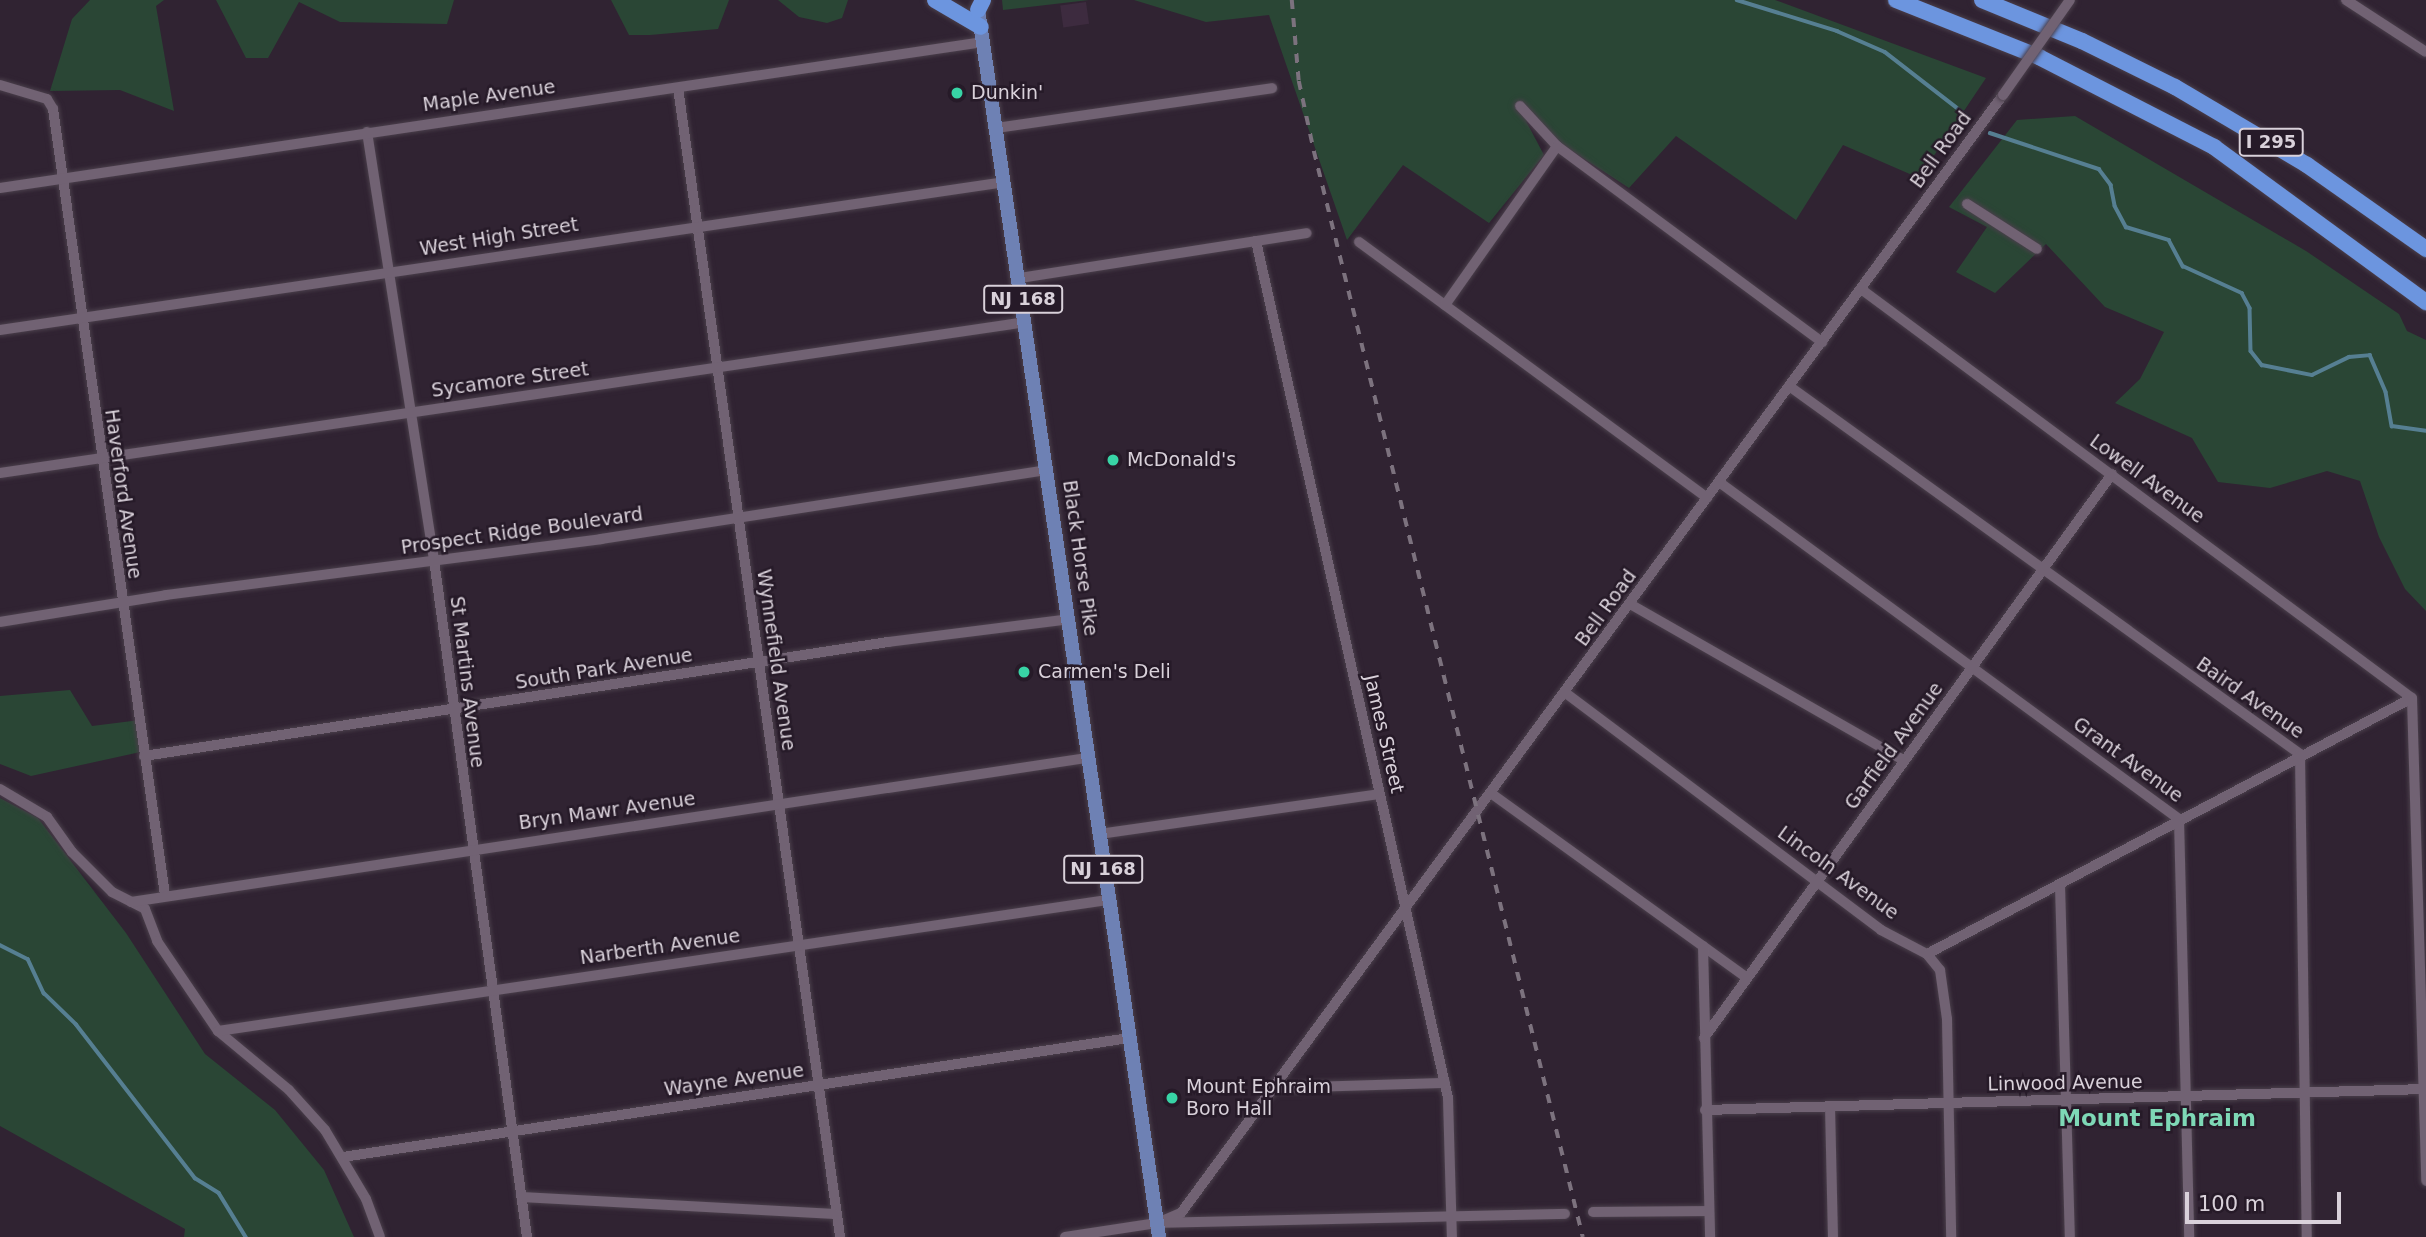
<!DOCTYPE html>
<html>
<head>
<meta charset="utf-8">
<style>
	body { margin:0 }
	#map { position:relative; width:2426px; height:1237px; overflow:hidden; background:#302332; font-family:"DejaVu Sans",sans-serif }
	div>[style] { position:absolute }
	.built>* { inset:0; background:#3d2b3f; transform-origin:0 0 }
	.green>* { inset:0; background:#2a4635 }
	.stream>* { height:3.5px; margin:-1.75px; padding:0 1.75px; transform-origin:1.75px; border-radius:1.75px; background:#567f92 }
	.roads { filter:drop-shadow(0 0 2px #4a3f4b) drop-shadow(0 0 2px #4a3f4b) }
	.minor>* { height:10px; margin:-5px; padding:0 5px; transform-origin:5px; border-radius:5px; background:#716273 }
	.major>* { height:14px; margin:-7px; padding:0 7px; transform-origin:7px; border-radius:7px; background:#6e81b4 }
	.highway>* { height:16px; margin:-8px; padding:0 8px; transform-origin:8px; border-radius:8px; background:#6c95df }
	.rail>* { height:3.5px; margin-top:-1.75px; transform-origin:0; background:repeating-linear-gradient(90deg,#7c727e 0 9px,transparent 0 18px) }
	.bridges { filter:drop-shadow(0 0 2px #4a3f4b) drop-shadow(0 0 2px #4a3f4b) }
	.minor-bridge>* { height:10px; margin:-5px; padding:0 5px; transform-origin:5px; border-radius:5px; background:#716273 }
	.dots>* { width:19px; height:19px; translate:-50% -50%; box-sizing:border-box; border:4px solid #261a28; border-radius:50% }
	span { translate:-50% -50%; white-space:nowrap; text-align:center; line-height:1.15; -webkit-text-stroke:5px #261a28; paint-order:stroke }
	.shield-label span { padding:2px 5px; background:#261a28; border:2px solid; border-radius:5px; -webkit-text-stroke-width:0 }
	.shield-label { font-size:18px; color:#d9d1da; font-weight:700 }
	.poi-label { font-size:19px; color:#d9d1da }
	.left { translate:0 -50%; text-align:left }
	.street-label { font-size:19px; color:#d9d1da }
	.quarter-label { font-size:23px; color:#7ed8b6; font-weight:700 }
	.scale { position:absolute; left:2185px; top:1192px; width:156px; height:32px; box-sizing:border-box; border:4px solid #d9d1da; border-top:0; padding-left:9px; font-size:21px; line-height:24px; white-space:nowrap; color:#d9d1da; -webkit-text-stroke:5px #261a28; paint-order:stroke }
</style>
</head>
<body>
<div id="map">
	<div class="built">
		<div style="left:1086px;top:2px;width:22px;height:26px;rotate:82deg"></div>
	</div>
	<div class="green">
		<div style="clip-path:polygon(90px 0,164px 0,156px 6px,174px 111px,120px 90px,50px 91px,72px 19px)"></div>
		<div style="clip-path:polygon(216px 0,454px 0,447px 24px,340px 22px,299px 2px,268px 58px,246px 58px)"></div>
		<div style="clip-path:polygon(611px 0,729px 0,718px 29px,650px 35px,629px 35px)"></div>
		<div style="clip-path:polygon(778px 0,848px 0,842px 18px,827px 23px,799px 17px)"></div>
		<div style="clip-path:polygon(1002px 0,1089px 0,1003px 10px)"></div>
		<div style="clip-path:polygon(1134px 0,1775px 0,1986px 78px,1919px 178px,1843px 145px,1796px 220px,1676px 136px,1629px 188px,1526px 121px,1544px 155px,1489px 223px,1403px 165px,1347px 240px,1269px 15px,1206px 22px)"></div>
		<div style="clip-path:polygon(2075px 116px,2306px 251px,2399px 314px,2407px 331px,2426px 340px,2426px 611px,2405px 589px,2379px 537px,2360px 481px,2327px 471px,2270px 488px,2218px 482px,2192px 438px,2115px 403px,2140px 379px,2164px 332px,2105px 307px,2046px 244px,1995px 293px,1956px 272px,1987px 227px,1949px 207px,2017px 120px)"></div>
		<div style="clip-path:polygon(70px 690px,92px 726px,140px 720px,145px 751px,31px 776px,0 764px,0 696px)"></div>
		<div style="clip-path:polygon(0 798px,38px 818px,126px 933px,205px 1054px,275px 1110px,324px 1170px,354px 1237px,184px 1237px,185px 1229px,0 1126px)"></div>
	</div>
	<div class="stream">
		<div style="left:1737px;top:0;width:105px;rotate:17.2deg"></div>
		<div style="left:1837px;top:31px;width:52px;rotate:23.6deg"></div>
		<div style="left:1885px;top:52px;width:108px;rotate:37.8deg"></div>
		<div style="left:1990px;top:133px;width:115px;rotate:18.3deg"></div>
		<div style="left:2099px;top:169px;width:20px;rotate:53deg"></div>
		<div style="left:2111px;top:185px;width:21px;rotate:79deg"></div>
		<div style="left:2115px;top:206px;width:24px;rotate:62deg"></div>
		<div style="left:2126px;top:227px;width:45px;rotate:16.8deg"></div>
		<div style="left:2169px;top:240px;width:30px;rotate:62deg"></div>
		<div style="left:2183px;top:266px;width:65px;rotate:24.6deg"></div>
		<div style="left:2242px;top:293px;width:17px;rotate:62deg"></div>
		<div style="left:2250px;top:308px;width:43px;rotate:88.7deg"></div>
		<div style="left:2251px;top:351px;width:18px;rotate:52deg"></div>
		<div style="left:2262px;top:365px;width:51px;rotate:11.3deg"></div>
		<div style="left:2312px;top:375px;width:41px;rotate:-25.9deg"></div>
		<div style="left:2349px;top:357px;width:21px;rotate:-5deg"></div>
		<div style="left:2370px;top:355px;width:40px;rotate:66.6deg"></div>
		<div style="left:2386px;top:392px;width:35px;rotate:80deg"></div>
		<div style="left:2392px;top:426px;width:34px;rotate:8deg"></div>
		<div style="left:0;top:945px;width:31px;rotate:27deg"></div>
		<div style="left:28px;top:959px;width:38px;rotate:65deg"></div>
		<div style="left:44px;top:993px;width:45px;rotate:44.1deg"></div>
		<div style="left:76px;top:1024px;width:195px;rotate:52.3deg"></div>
		<div style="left:195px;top:1178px;width:28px;rotate:32deg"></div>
		<div style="left:219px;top:1193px;width:52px;rotate:58.5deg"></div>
	</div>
	<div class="roads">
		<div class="minor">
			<div style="left:2346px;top:0;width:95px;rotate:33deg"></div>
			<div style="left:0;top:85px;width:49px;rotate:16.6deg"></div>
			<div style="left:47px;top:99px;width:12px;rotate:59deg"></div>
			<div style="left:53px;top:109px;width:794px;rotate:81.89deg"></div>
			<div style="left:678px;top:88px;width:1160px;rotate:81.97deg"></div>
			<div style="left:1520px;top:106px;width:54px;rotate:47.2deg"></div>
			<div style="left:1557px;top:146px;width:330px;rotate:36.5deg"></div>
			<div style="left:996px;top:128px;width:279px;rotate:-8.2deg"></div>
			<div style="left:367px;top:132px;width:433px;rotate:81.1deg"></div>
			<div style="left:434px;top:560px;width:683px;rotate:82.18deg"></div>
			<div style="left:0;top:188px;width:994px;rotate:-8.45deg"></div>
			<div style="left:1967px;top:204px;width:83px;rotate:32.7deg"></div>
			<div style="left:1256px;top:241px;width:878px;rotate:77.37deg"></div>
			<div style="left:1448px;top:1098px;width:139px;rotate:88.4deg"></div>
			<div style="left:1359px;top:242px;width:432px;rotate:36.3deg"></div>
			<div style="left:1020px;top:278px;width:290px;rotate:-8.9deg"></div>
			<div style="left:1861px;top:289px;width:686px;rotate:36.59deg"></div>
			<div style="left:1445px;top:305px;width:194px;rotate:-54.8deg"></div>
			<div style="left:0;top:330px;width:1016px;rotate:-8.38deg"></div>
			<div style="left:1789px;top:386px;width:630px;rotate:35.76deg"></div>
			<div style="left:2300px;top:754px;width:483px;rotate:89.2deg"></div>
			<div style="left:0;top:473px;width:1037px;rotate:-8.37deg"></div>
			<div style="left:1719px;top:482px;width:570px;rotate:36.23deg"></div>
			<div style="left:2179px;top:819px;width:418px;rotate:88.6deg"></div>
			<div style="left:1630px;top:604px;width:315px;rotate:29.7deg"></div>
			<div style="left:0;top:622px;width:168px;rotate:-9.2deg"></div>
			<div style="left:166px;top:595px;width:439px;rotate:-7.3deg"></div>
			<div style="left:601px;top:539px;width:452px;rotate:-8.8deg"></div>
			<div style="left:1567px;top:694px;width:393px;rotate:36.9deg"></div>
			<div style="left:1881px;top:930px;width:52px;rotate:27.6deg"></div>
			<div style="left:1927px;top:954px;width:21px;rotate:51deg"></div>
			<div style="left:1940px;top:970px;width:49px;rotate:81.9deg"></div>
			<div style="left:1947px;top:1019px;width:218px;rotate:88.9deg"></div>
			<div style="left:2412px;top:698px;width:483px;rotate:88.3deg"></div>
			<div style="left:144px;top:756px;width:753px;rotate:-8.71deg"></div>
			<div style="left:888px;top:642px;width:183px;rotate:-7.2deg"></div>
			<div style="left:0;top:789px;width:55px;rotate:30.8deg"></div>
			<div style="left:47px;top:817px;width:43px;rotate:54.5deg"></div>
			<div style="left:72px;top:852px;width:57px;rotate:45deg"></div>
			<div style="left:112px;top:892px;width:37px;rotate:27deg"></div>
			<div style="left:145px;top:909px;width:34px;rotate:69deg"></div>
			<div style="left:157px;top:941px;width:109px;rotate:55.9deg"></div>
			<div style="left:218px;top:1031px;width:92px;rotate:39.7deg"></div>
			<div style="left:289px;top:1090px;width:54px;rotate:48deg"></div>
			<div style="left:325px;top:1130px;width:80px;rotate:59.3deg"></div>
			<div style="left:366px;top:1199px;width:40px;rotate:69.8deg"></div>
			<div style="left:1492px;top:794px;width:314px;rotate:35.8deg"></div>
			<div style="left:1099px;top:834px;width:283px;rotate:-8.1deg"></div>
			<div style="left:2060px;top:885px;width:352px;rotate:88.4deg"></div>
			<div style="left:131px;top:902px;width:967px;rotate:-8.57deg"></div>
			<div style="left:1703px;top:946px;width:291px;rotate:88.6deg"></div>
			<div style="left:1927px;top:954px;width:548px;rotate:-27.83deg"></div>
			<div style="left:218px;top:1031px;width:899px;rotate:-8.38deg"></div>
			<div style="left:1704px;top:1038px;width:696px;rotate:-54.12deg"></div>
			<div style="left:1273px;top:1088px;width:172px;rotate:-1.7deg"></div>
			<div style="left:1830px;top:1106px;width:131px;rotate:88.7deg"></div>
			<div style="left:1705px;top:1110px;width:721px;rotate:-1.67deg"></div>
			<div style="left:343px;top:1157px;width:795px;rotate:-8.61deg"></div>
			<div style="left:522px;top:1197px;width:313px;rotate:3.1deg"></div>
			<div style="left:1593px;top:1212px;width:116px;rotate:-0.5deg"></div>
			<div style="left:1157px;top:1223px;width:26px;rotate:-23deg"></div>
			<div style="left:1181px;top:1213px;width:1388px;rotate:-53.68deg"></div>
			<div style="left:1065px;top:1237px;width:93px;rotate:-8.7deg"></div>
			<div style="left:1157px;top:1223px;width:408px;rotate:-1.3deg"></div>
		</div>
		<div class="major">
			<div style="left:979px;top:16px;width:1234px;rotate:81.61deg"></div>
		</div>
		<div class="highway">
			<div style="left:935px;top:0;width:53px;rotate:30.4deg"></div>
			<div style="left:1896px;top:0;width:154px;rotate:21.7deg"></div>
			<div style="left:2039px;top:57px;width:197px;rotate:27.2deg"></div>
			<div style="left:2214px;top:147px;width:263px;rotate:36.2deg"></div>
			<div style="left:1982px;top:0;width:108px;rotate:22.3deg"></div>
			<div style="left:2082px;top:41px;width:104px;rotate:26.3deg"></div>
			<div style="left:2175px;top:87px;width:153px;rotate:30.6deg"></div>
			<div style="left:2307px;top:165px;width:146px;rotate:35.2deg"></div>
			<div style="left:978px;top:10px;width:11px;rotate:-63deg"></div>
		</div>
	</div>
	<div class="rail">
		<div style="left:1292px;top:0;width:81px;rotate:85.1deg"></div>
		<div style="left:1299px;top:81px;width:72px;rotate:77.9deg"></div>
		<div style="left:1314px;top:151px;width:1119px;rotate:76.09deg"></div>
	</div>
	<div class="bridges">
		<div class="minor-bridge">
			<div style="left:2003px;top:95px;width:116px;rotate:-54.8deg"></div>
		</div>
	</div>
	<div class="dots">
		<div style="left:957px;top:93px;background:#38d4a6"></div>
		<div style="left:1113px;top:460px;background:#38d4a6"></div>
		<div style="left:1024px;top:672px;background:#38d4a6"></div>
		<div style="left:1172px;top:1098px;background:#38d4a6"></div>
	</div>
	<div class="shield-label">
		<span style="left:2271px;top:142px">I 295</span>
		<span style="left:1023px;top:299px">NJ 168</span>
		<span style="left:1103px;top:869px">NJ 168</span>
	</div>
	<div class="poi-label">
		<span class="left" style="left:971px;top:93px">Dunkin'</span>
		<span class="left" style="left:1127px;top:460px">McDonald's</span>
		<span class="left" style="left:1038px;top:672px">Carmen's Deli</span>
		<span class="left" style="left:1186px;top:1098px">Mount Ephraim<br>Boro Hall</span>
	</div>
	<div class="street-label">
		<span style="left:489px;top:96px;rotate:-8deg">Maple Avenue</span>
		<span style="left:1941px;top:150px;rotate:-54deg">Bell Road</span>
		<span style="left:499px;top:237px;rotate:-9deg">West High Street</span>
		<span style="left:510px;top:380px;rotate:-8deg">Sycamore Street</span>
		<span style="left:2147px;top:479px;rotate:36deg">Lowell Avenue</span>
		<span style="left:123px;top:494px;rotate:82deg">Haverford Avenue</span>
		<span style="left:522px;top:531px;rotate:-8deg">Prospect Ridge Boulevard</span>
		<span style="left:1080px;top:558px;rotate:82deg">Black Horse Pike</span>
		<span style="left:1606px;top:608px;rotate:-54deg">Bell Road</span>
		<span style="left:776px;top:660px;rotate:82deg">Wynnefield Avenue</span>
		<span style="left:604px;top:669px;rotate:-9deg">South Park Avenue</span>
		<span style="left:467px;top:682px;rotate:83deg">St Martins Avenue</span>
		<span style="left:2250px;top:698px;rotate:35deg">Baird Avenue</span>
		<span style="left:1384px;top:734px;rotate:77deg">James Street</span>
		<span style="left:1894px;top:746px;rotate:-54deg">Garfield Avenue</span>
		<span style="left:2128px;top:760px;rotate:36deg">Grant Avenue</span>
		<span style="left:607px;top:811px;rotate:-8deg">Bryn Mawr Avenue</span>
		<span style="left:1838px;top:873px;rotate:36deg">Lincoln Avenue</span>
		<span style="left:660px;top:947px;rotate:-8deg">Narberth Avenue</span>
		<span style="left:734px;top:1080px;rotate:-8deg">Wayne Avenue</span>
		<span style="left:2065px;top:1083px;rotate:-1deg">Linwood Avenue</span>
	</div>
	<div class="quarter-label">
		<span style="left:2157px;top:1118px">Mount Ephraim</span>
	</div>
	<div class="scale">100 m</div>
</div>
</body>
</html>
